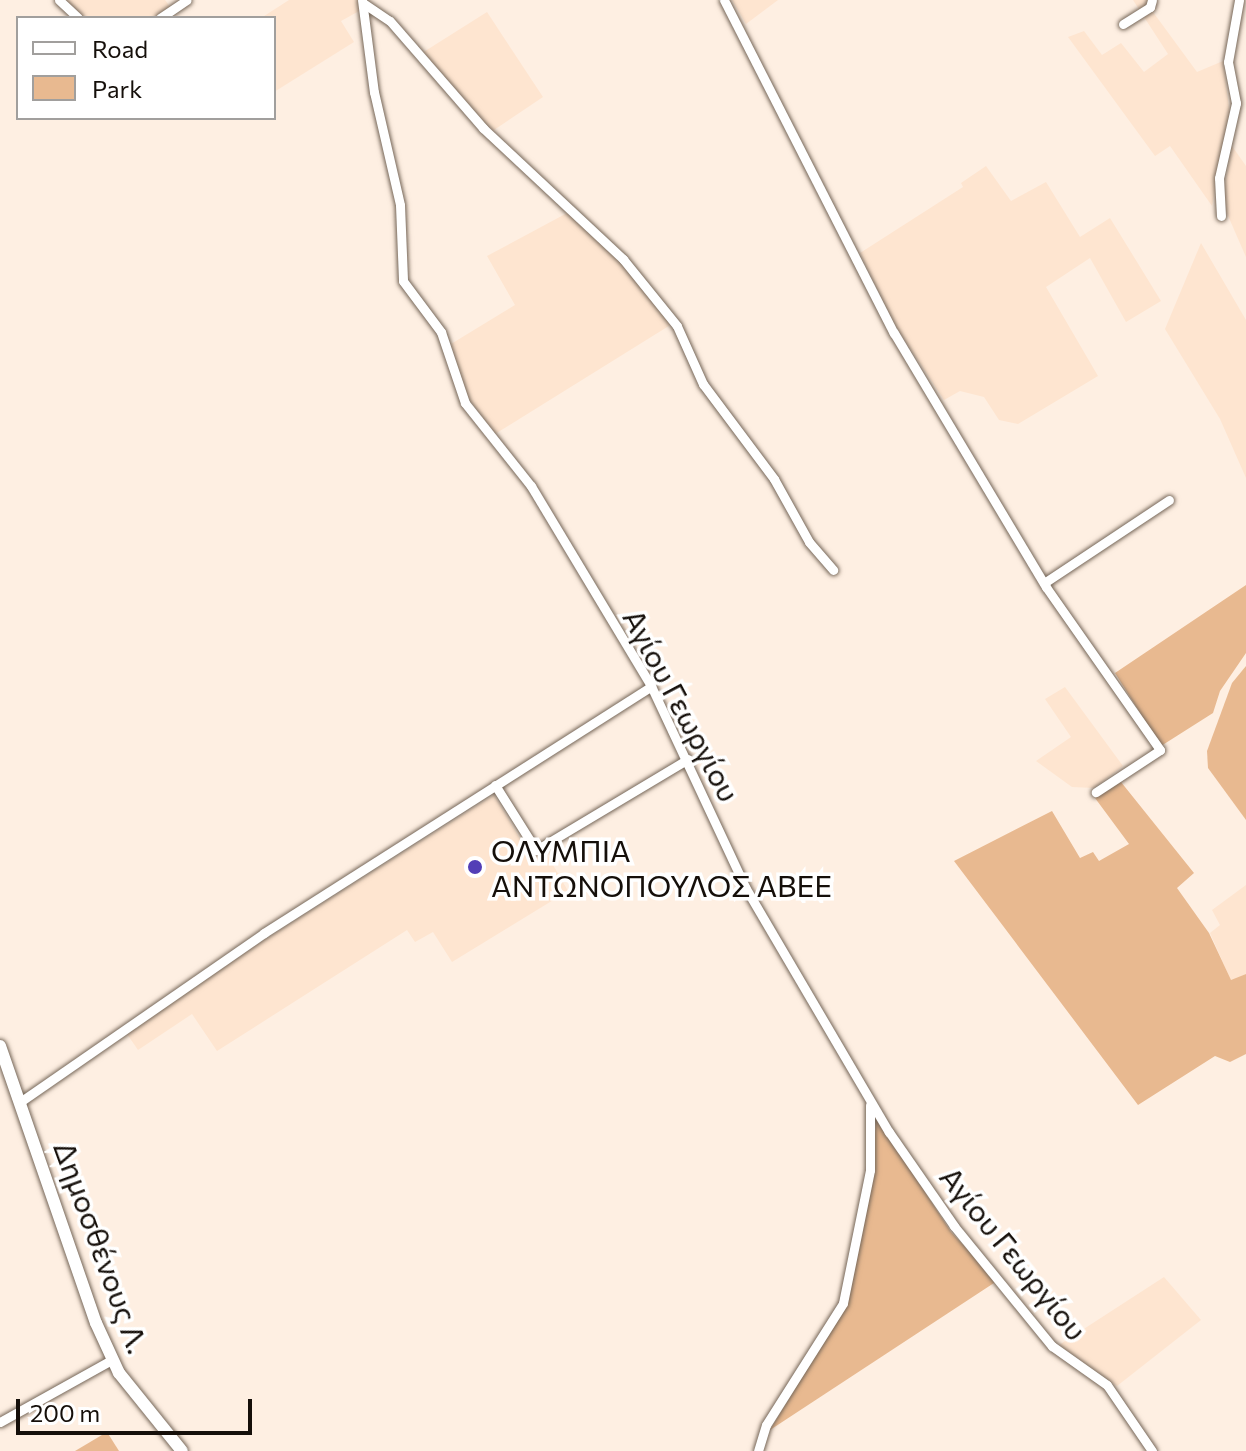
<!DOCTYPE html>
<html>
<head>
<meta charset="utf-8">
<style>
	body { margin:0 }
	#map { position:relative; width:1246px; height:1451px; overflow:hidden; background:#feefe2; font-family:Commissioner,sans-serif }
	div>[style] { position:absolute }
	.built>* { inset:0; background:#fee5d0 }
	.green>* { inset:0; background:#e8b990 }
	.roads { filter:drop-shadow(0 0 2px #756658) drop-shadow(0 0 2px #756658) }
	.minor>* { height:9px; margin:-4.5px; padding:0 4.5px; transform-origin:4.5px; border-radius:4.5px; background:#fff }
	.tertiary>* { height:12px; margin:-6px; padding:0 6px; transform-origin:6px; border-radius:6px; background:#fff }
	.dots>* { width:22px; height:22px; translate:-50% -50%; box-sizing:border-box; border:4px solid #fff; border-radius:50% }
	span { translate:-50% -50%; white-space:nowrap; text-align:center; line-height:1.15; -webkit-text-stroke:7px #fff; paint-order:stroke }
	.street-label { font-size:30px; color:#150f0a }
	.poi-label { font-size:30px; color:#150f0a }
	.left { translate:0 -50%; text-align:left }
	.legend { position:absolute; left:16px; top:16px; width:260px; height:104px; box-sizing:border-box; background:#fff; border:2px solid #a19f9d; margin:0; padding:10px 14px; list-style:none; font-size:24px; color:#150f0a }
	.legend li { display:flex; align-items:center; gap:16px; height:40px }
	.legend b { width:40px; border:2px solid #a19f9d }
	.scale { position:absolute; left:16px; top:1399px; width:236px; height:36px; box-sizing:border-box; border:4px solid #150f0a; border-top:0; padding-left:10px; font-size:24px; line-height:28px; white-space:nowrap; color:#150f0a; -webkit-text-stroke:6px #fff; paint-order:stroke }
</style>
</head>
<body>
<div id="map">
	<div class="built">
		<div style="clip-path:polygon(63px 0,165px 0,171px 8px,156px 18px,82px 18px)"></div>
		<div style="clip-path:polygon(289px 0,359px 0,361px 10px,341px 21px,354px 42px,274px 92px,274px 18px,261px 18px)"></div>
		<div style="clip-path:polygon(732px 0,778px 0,746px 24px)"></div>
		<div style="clip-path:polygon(1133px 0,1155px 0,1153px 12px,1197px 72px,1223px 61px,1230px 115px,1212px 206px,1170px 146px,1155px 156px,1068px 37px,1084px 31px,1102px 55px,1121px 43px,1144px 72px,1168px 54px)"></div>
		<div style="clip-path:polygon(487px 12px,543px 97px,491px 132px,422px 53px)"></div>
		<div style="clip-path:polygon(1232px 146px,1246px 166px,1246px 257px,1222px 202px)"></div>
		<div style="clip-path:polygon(986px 166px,1011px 201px,1046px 182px,1080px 237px,1110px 218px,1161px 301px,1126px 322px,1090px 258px,1046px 287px,1098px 376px,1018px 424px,999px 420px,984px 397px,960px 391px,944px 400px,893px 322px,860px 253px,963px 187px,961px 183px)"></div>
		<div style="clip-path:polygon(569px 212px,616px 254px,672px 324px,495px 434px,467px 396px,451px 344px,515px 305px,487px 256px)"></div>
		<div style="clip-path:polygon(1201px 243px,1246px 320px,1246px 478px,1220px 419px,1165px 329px)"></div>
		<div style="clip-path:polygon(1065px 687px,1123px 766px,1094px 788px,1072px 787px,1036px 761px,1071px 737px,1045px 699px)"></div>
		<div style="clip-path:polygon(494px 795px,531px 857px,545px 851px,568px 891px,452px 962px,433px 932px,415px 942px,407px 930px,217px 1051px,192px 1014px,138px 1050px,127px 1034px,190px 987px)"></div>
		<div style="clip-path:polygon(1246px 885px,1246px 974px,1231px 981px,1210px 933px,1220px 925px,1212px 910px)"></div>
		<div style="clip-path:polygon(1164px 1277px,1201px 1320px,1117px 1386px,1059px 1345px)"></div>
	</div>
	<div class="green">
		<div style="clip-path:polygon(1246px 585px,1246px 653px,1220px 691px,1213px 713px,1161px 746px,1115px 673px)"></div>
		<div style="clip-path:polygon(1246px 666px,1246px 820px,1208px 768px,1207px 751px,1232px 683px)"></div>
		<div style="clip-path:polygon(1121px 782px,1194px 873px,1177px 888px,1209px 933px,1231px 980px,1246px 974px,1246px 1054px,1230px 1062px,1215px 1056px,1138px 1105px,954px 861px,1052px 811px,1080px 858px,1093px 852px,1099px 861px,1129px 844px,1095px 798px)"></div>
		<div style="clip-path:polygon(876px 1117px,951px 1232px,997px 1281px,770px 1430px,848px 1301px,873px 1173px)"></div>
		<div style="clip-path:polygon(107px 1432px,119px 1451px,75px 1451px)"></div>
	</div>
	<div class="roads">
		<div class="minor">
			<div style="left:59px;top:0;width:26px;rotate:43deg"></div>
			<div style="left:362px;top:0;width:93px;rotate:82.6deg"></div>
			<div style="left:374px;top:92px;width:116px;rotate:77deg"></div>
			<div style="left:400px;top:205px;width:76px;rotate:87.7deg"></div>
			<div style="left:403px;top:281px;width:64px;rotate:53.3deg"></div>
			<div style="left:441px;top:332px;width:75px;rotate:71.3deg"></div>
			<div style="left:465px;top:403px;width:106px;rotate:51.5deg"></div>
			<div style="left:531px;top:486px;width:233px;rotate:59deg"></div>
			<div style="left:651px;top:686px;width:222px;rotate:64.9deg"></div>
			<div style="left:745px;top:887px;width:284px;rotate:59.6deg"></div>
			<div style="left:889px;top:1132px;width:114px;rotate:55.3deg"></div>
			<div style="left:954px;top:1226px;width:155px;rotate:50.8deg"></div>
			<div style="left:1052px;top:1346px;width:67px;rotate:35.3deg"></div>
			<div style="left:1107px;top:1385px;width:80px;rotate:55.7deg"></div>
			<div style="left:724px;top:0;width:374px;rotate:63deg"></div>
			<div style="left:894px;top:333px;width:296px;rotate:59.1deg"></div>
			<div style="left:1046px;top:587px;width:199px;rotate:55deg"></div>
			<div style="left:1160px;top:750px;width:77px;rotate:146.7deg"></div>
			<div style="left:363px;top:3px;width:32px;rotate:34deg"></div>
			<div style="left:390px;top:21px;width:142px;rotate:49deg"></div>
			<div style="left:483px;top:128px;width:192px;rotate:43.1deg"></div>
			<div style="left:623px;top:259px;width:86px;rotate:51.1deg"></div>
			<div style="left:677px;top:326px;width:64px;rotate:65.9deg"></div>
			<div style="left:703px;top:384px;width:119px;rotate:53.2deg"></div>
			<div style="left:774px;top:479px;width:72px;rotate:60.9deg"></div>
			<div style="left:809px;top:542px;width:37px;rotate:49deg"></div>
			<div style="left:160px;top:18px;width:32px;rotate:-34deg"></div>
			<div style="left:1123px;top:24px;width:32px;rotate:-32deg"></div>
			<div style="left:1150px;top:7px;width:7px;rotate:-74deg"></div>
			<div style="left:1221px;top:216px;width:38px;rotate:-93deg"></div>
			<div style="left:1219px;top:178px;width:77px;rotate:-77.2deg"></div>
			<div style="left:1236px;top:103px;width:42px;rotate:-101deg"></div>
			<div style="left:1228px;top:62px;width:63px;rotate:-79.9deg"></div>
			<div style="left:1044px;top:583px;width:150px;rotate:-33.6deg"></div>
			<div style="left:495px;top:785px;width:77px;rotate:57.8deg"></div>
			<div style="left:536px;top:850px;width:177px;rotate:-30.9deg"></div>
			<div style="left:23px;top:1100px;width:293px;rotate:-34.7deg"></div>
			<div style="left:264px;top:933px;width:459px;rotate:-32.5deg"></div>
			<div style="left:0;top:1422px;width:129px;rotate:-29.1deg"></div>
			<div style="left:758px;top:1451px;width:27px;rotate:-73deg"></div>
			<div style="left:766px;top:1425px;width:144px;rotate:-57.7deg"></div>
			<div style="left:843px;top:1303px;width:136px;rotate:-78.5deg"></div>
			<div style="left:870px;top:1170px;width:65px;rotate:-90deg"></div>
		</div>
		<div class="tertiary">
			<div style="left:0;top:1046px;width:293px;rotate:70.9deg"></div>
			<div style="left:96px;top:1323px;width:55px;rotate:65.3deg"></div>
			<div style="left:119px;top:1373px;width:100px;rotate:51.1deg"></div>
		</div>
	</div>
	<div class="dots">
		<div style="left:475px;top:867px;background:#533eb6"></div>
	</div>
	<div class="street-label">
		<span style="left:682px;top:705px;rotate:62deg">Αγίου Γεωργίου</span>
		<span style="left:102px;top:1247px;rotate:70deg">Δημοσθένους Λ.</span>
		<span style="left:1014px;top:1253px;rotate:51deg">Αγίου Γεωργίου</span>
	</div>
	<div class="poi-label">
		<span class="left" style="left:491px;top:867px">ΟΛΥΜΠΙΑ<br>ΑΝΤΩΝΟΠΟΥΛΟΣ ΑΒΕΕ</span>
	</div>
	<ul class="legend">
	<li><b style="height:10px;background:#fff"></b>Road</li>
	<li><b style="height:22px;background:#e8b990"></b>Park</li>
	</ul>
	<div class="scale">200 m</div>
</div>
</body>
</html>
